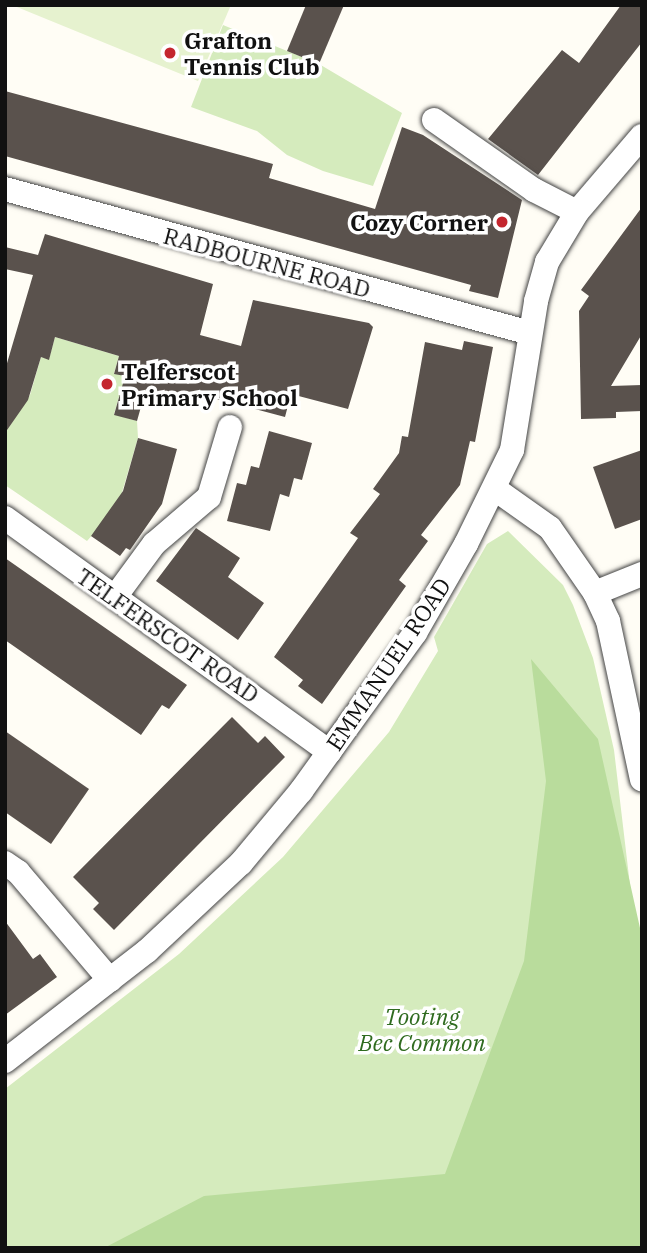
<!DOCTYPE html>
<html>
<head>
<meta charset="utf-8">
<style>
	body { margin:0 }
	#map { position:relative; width:647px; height:1253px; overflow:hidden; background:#fffdf5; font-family:"IBM Plex Serif",serif }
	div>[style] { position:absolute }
	.green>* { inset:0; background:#d5ebbd }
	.forest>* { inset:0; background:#b9dc9c }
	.pitch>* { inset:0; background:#e6f2cf }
	.building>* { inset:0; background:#5a524d }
	.roads { filter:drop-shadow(0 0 2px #444) drop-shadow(0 0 2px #444) }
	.minor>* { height:24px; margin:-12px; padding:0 12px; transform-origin:12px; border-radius:12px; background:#fff }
	.dots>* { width:19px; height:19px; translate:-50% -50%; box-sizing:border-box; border:4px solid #fff; border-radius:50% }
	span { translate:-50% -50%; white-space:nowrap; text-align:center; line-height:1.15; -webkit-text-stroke:7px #fff; paint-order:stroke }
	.poi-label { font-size:23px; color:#111; font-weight:700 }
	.left { translate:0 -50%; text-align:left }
	.right { translate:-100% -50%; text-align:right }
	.street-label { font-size:23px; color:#111 }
	.park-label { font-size:23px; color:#2f6b1f; font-style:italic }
	.frame { position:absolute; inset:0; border:7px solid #111; pointer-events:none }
</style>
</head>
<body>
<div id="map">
	<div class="green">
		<div style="clip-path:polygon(223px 25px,319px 64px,402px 113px,373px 186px,323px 171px,287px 155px,257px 131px,191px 107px)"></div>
		<div style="clip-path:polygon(55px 337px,119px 356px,114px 373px,125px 376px,114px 414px,137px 421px,138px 438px,118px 506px,87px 541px,5px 485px,5px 433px,30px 395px,41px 357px,49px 359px)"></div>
		<div style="clip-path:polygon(508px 531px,563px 585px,573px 605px,593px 658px,614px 750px,632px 902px,642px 937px,642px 1248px,5px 1248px,5px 1089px,179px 954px,283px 857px,389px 732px,438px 651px,434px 637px,487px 544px)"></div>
	</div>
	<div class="forest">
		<div style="clip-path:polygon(531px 659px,598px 739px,642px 937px,642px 1248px,104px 1248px,204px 1196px,445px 1174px,524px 961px,546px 781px)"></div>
	</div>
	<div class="pitch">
		<div style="clip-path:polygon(12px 5px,231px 5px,198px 81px)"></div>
	</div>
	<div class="building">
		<div style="clip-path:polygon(306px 5px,344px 5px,319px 64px,287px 51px)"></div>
		<div style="clip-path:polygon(621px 5px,642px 5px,642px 42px,538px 175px,488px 139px,562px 50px,579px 63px)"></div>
		<div style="clip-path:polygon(5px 91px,273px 164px,269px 178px,375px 209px,402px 127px,423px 135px,522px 200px,498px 298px,469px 291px,471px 285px,5px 156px)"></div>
		<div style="clip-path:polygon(642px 207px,642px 334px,611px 386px,642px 385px,642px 411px,616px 412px,616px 418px,581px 419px,579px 311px,589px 296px,581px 290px)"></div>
		<div style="clip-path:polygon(45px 234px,213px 284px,200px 335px,241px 346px,253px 300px,369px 323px,373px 327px,348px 409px,291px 394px,285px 417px,198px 394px,196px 403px,146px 389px,137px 421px,114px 415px,125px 376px,114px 374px,119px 356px,55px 337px,49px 360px,41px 357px,28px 400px,5px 433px,5px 370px,33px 275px,5px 269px,5px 247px,38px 255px)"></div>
		<div style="clip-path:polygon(464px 341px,493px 347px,475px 442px,470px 441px,460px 485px,421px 535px,428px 541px,399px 580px,406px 586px,322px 704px,298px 686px,303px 680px,274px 657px,358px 538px,350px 533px,380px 494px,373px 489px,399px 453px,402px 436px,408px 437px,425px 342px,462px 350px)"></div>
		<div style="clip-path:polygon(269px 431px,312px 443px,302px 480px,294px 478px,289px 497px,280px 494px,270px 531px,227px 521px,237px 483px,246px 485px,251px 466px,259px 468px)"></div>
		<div style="clip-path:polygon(138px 438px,177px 449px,162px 504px,130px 550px,126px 548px,120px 556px,91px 536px,123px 491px)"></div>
		<div style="clip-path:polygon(642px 450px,642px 519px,615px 529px,593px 467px)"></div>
		<div style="clip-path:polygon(196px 528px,240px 558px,228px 577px,264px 603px,238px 640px,156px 581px)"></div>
		<div style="clip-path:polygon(5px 558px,187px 685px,169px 709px,162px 705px,141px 735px,5px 640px)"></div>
		<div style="clip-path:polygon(232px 717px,258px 743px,265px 736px,285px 757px,114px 930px,93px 909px,99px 903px,73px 877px)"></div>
		<div style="clip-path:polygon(5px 731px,89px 789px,51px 844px,5px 812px)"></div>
		<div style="clip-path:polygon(5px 921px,33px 959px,40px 954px,57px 977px,5px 1015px)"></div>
	</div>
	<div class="roads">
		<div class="minor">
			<div style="left:434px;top:120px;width:122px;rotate:35deg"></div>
			<div style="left:534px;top:190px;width:48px;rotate:27.1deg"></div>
			<div style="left:5px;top:189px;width:544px;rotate:15.34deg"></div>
			<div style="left:495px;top:489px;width:67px;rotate:35.3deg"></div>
			<div style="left:550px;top:528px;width:79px;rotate:55.3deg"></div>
			<div style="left:595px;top:593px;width:31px;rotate:65deg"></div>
			<div style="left:608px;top:621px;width:162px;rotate:77.9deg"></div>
			<div style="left:5px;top:518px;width:400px;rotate:35.8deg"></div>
			<div style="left:595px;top:593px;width:51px;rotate:-22deg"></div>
			<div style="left:115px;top:597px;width:66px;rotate:-53.7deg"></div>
			<div style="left:154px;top:544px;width:72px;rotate:-40.5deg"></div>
			<div style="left:209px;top:497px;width:73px;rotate:-73.3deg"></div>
			<div style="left:5px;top:863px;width:16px;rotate:35deg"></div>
			<div style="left:18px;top:872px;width:142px;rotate:49.6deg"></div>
			<div style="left:5px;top:1061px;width:180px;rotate:-37.8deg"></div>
			<div style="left:147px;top:951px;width:129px;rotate:-43.1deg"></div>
			<div style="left:241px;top:863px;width:94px;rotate:-50.2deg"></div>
			<div style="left:301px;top:791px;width:195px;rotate:-54.2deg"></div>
			<div style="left:415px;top:633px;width:103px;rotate:-60.2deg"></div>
			<div style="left:466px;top:544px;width:105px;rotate:-63.9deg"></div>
			<div style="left:512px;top:450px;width:151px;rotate:-80.8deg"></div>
			<div style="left:536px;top:301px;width:41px;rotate:-74.2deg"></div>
			<div style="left:547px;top:262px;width:58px;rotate:-59deg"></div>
			<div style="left:577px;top:212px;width:100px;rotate:-49.5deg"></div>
		</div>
	</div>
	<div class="dots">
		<div style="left:170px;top:53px;background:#c4262e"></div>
		<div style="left:502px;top:222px;background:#c4262e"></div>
		<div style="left:107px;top:384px;background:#c4262e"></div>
	</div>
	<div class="poi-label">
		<span class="left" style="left:184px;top:53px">Grafton<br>Tennis Club</span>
		<span class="right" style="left:488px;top:222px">Cozy Corner</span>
		<span class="left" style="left:121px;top:384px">Telferscot<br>Primary School</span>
	</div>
	<div class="street-label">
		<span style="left:267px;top:262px;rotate:15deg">RADBOURNE ROAD</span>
		<span style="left:168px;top:635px;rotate:35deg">TELFERSCOT ROAD</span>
		<span style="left:388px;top:664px;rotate:-56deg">EMMANUEL ROAD</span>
	</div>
	<div class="park-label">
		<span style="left:422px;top:1029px">Tooting<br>Bec Common</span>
	</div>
	<div class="frame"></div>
</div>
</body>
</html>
